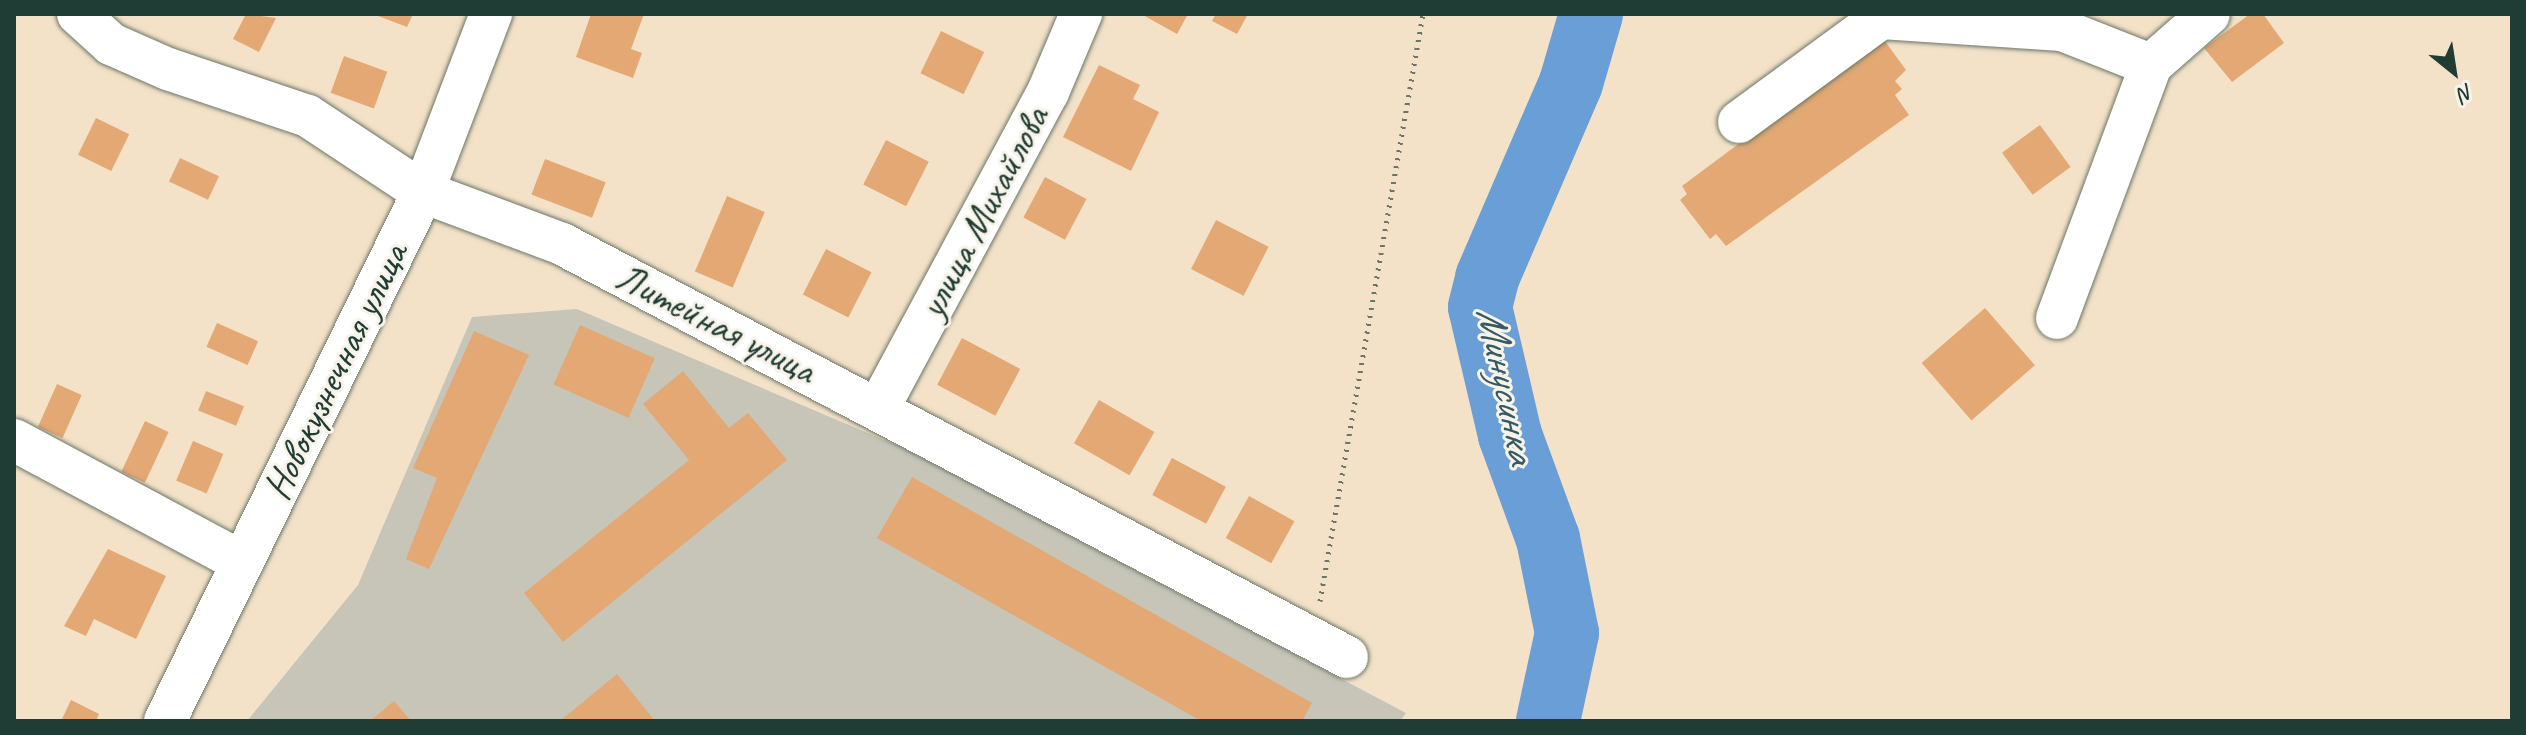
<!DOCTYPE html>
<html>
<head>
<meta charset="utf-8">
<style>
	body { margin:0 }
	#map { position:relative; width:2526px; height:735px; overflow:hidden; background:#f4e2c8; font-family:Caveat,sans-serif }
	div>[style] { position:absolute }
	.industrial>* { inset:0; background:#c6c5b8 }
	.river>* { height:64px; margin:-32px; padding:0 32px; transform-origin:32px; border-radius:32px; background:#6a9ed6 }
	.building>* { inset:0; background:#e3a873; transform-origin:0 0 }
	.path>* { height:5px; margin-top:-2.5px; transform-origin:0; background:repeating-linear-gradient(90deg,#6a7768 0 2px,transparent 0 8px) }
	.roads { filter:drop-shadow(0 0 2px #6a7768) drop-shadow(0 0 2px #6a7768) }
	.minor>* { height:42px; margin:-21px; padding:0 21px; transform-origin:21px; border-radius:21px; background:#fff }
	span { translate:-50% -50%; white-space:nowrap; text-align:center; line-height:1.15; -webkit-text-stroke:6px #f7f3e8; paint-order:stroke }
	.street-label { font-size:40px; color:#1f3d34 }
	.water-label { font-size:42px; color:#365a65; font-style:italic }
	.frame { position:absolute; inset:0; border:16px solid #1f3d34; pointer-events:none }
	.north { position:absolute; left:2414px; top:32px; width:80px; height:80px; -webkit-text-stroke:6px #f7f3e8; paint-order:stroke; rotate:150deg; font-size:22px; font-weight:700; line-height:32px; text-align:center; color:#1f3d34 }
	.north::after { content:''; display:block; margin:auto; width:28px; height:36px; background:#1f3d34; clip-path:polygon(50% 0,100% 100%,50% 72%,0 100%) }
</style>
</head>
<body>
<div id="map">
	<div class="industrial">
		<div style="clip-path:polygon(577px 309px,905px 449px,1406px 713px,1400px 721px,247px 721px,358px 585px,472px 317px)"></div>
	</div>
	<div class="river">
		<div style="left:1548px;top:721px;width:90px;rotate:-77.8deg"></div>
		<div style="left:1567px;top:633px;width:96px;rotate:-101.4deg"></div>
		<div style="left:1548px;top:539px;width:111px;rotate:-110.1deg"></div>
		<div style="left:1510px;top:435px;width:131px;rotate:-103.2deg"></div>
		<div style="left:1480px;top:307px;width:30px;rotate:-76deg"></div>
		<div style="left:1487px;top:278px;width:212px;rotate:-66.7deg"></div>
		<div style="left:1571px;top:83px;width:72px;rotate:-73.8deg"></div>
	</div>
	<div class="building">
		<div style="clip-path:polygon(246px 14px,276px 18px,259px 52px,233px 39px)"></div>
		<div style="clip-path:polygon(373px 14px,413px 14px,407px 27px)"></div>
		<div style="clip-path:polygon(591px 14px,644px 14px,631px 49px,642px 53px,633px 78px,576px 57px)"></div>
		<div style="clip-path:polygon(1141px 14px,1188px 14px,1177px 34px)"></div>
		<div style="clip-path:polygon(1216px 14px,1248px 14px,1237px 34px,1212px 21px)"></div>
		<div style="clip-path:polygon(2250px 14px,2263px 14px,2284px 43px,2232px 82px,2204px 48px)"></div>
		<div style="left:941px;top:31px;width:48px;height:47px;rotate:26deg"></div>
		<div style="clip-path:polygon(1882px 37px,1906px 70px,1895px 81px,1902px 89px,1895px 95px,1909px 115px,1726px 246px,1716px 234px,1710px 239px,1680px 200px,1687px 194px,1682px 186px)"></div>
		<div style="left:344px;top:56px;width:46px;height:39px;rotate:20deg"></div>
		<div style="clip-path:polygon(1099px 65px,1140px 85px,1133px 99px,1159px 112px,1131px 171px,1063px 137px)"></div>
		<div style="left:96px;top:118px;width:37px;height:41px;rotate:26deg"></div>
		<div style="left:2040px;top:125px;width:52px;height:47px;rotate:54deg"></div>
		<div style="left:886px;top:140px;width:48px;height:50px;rotate:27deg"></div>
		<div style="left:180px;top:158px;width:43px;height:26px;rotate:25deg"></div>
		<div style="left:545px;top:159px;width:65px;height:38px;rotate:21deg"></div>
		<div style="left:1045px;top:177px;width:47px;height:46px;rotate:28deg"></div>
		<div style="left:727px;top:196px;width:41px;height:82px;rotate:23deg"></div>
		<div style="left:1216px;top:220px;width:59px;height:55px;rotate:27deg"></div>
		<div style="left:826px;top:249px;width:51px;height:51px;rotate:27deg"></div>
		<div style="left:1985px;top:308px;width:76px;height:84px;rotate:49deg"></div>
		<div style="left:217px;top:323px;width:45px;height:26px;rotate:24deg"></div>
		<div style="left:580px;top:325px;width:82px;height:65px;rotate:24deg"></div>
		<div style="clip-path:polygon(474px 331px,529px 355px,429px 569px,406px 559px,437px 478px,413px 468px)"></div>
		<div style="left:962px;top:338px;width:66px;height:53px;rotate:28deg"></div>
		<div style="clip-path:polygon(683px 371px,729px 428px,748px 413px,787px 460px,563px 642px,524px 593px,689px 460px,643px 404px)"></div>
		<div style="left:57px;top:384px;width:27px;height:47px;rotate:24deg"></div>
		<div style="left:206px;top:391px;width:41px;height:21px;rotate:22deg"></div>
		<div style="left:1099px;top:400px;width:64px;height:50px;rotate:30deg"></div>
		<div style="left:145px;top:421px;width:26px;height:56px;rotate:25deg"></div>
		<div style="left:193px;top:441px;width:33px;height:43px;rotate:23deg"></div>
		<div style="left:1172px;top:458px;width:61px;height:42px;rotate:28deg"></div>
		<div style="clip-path:polygon(912px 477px,1312px 703px,1302px 721px,1201px 721px,877px 538px)"></div>
		<div style="left:1249px;top:496px;width:52px;height:48px;rotate:29deg"></div>
		<div style="clip-path:polygon(108px 549px,166px 576px,136px 639px,94px 619px,86px 636px,64px 626px)"></div>
		<div style="clip-path:polygon(617px 674px,655px 721px,560px 721px)"></div>
		<div style="clip-path:polygon(71px 700px,99px 714px,96px 721px,61px 721px)"></div>
		<div style="clip-path:polygon(394px 701px,411px 721px,370px 721px)"></div>
	</div>
	<div class="path">
		<div style="left:1320px;top:601px;width:596px;rotate:-80.05deg"></div>
	</div>
	<div class="roads">
		<div class="minor">
			<div style="left:78px;top:14px;width:45px;rotate:42.3deg"></div>
			<div style="left:111px;top:44px;width:62px;rotate:23.7deg"></div>
			<div style="left:168px;top:69px;width:148px;rotate:18.6deg"></div>
			<div style="left:308px;top:116px;width:138px;rotate:33.5deg"></div>
			<div style="left:423px;top:192px;width:148px;rotate:20.5deg"></div>
			<div style="left:562px;top:244px;width:887px;rotate:27.75deg"></div>
			<div style="left:1739px;top:122px;width:176px;rotate:-36.2deg"></div>
			<div style="left:1881px;top:18px;width:181px;rotate:3.8deg"></div>
			<div style="left:2062px;top:30px;width:96px;rotate:21.5deg"></div>
			<div style="left:2057px;top:318px;width:270px;rotate:-69.6deg"></div>
			<div style="left:2151px;top:65px;width:77px;rotate:-41.3deg"></div>
			<div style="left:879px;top:407px;width:357px;rotate:-61.8deg"></div>
			<div style="left:1048px;top:92px;width:85px;rotate:-67.1deg"></div>
			<div style="left:14px;top:440px;width:259px;rotate:28.2deg"></div>
			<div style="left:165px;top:721px;width:589px;rotate:-64deg"></div>
			<div style="left:423px;top:192px;width:191px;rotate:-69.1deg"></div>
		</div>
	</div>
	<div class="street-label">
		<span style="left:983px;top:212px;rotate:-62deg">улица Михайлова</span>
		<span style="left:716px;top:323px;rotate:27deg">Литейная улица</span>
		<span style="left:335px;top:371px;rotate:-64deg">Новокузнечная улица</span>
	</div>
	<div class="water-label">
		<span style="left:1506px;top:385px;rotate:78deg">Минусинка</span>
	</div>
	<div class="frame"></div>
	<div class="north">N</div>
</div>
</body>
</html>
